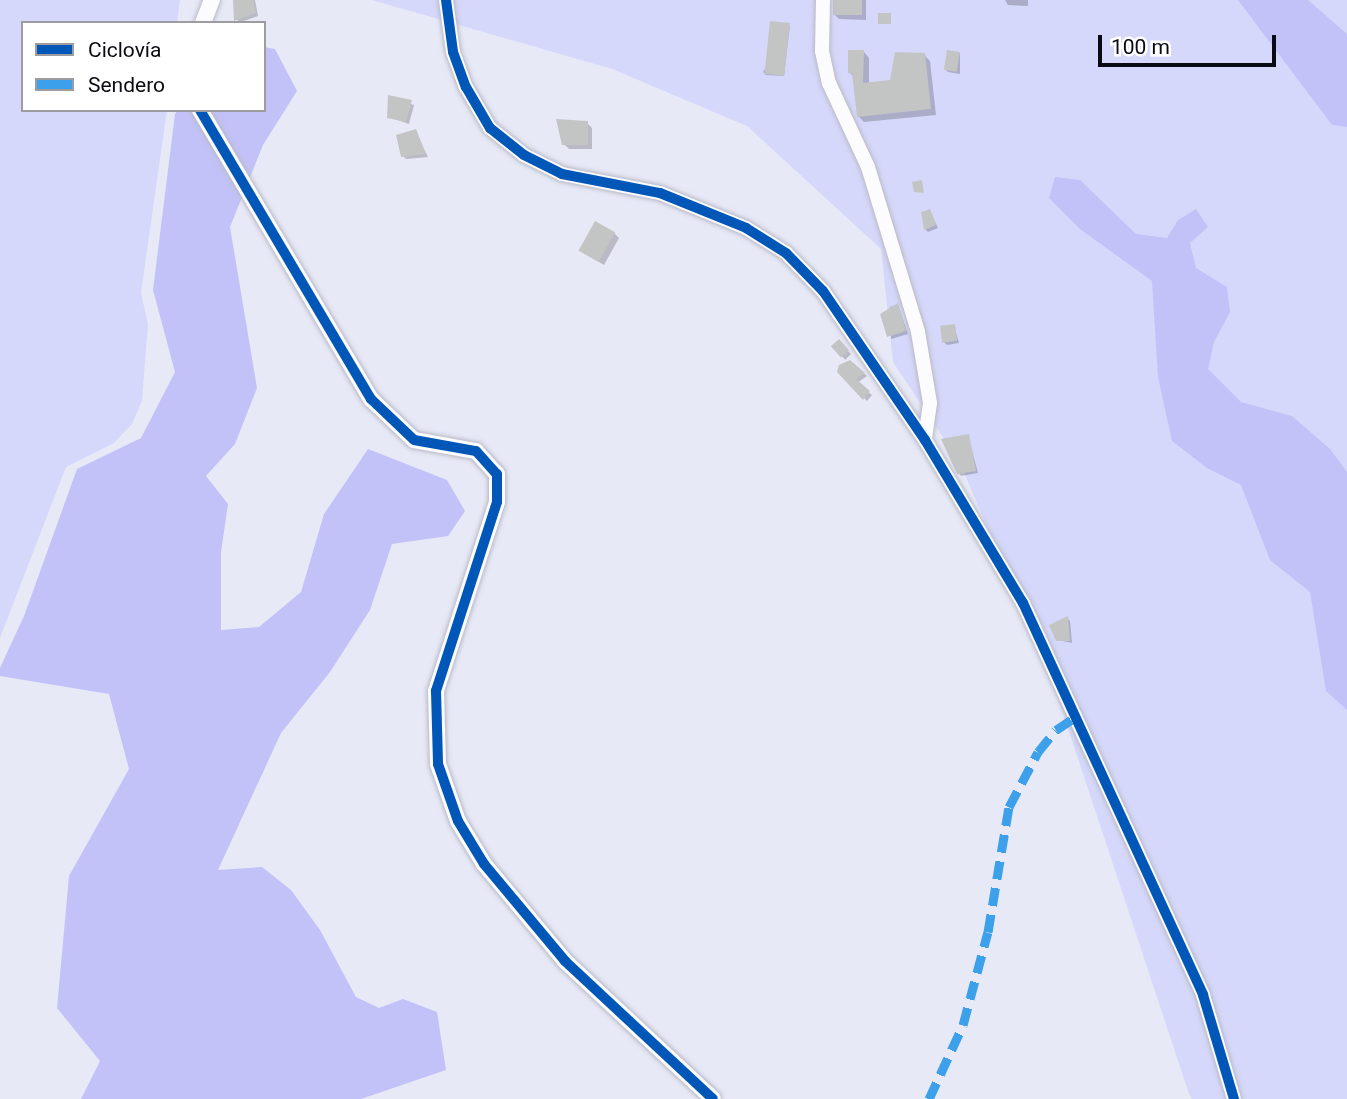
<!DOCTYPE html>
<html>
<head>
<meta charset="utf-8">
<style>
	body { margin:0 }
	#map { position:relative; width:1347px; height:1099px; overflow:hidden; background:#e8e9f7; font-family:Roboto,sans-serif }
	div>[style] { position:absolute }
	.green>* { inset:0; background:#d6d8fb }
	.forest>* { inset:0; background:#c2c2f8 }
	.shadow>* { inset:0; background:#0003; transform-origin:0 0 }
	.building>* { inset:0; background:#c3c5c5; transform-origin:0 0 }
	.roads { filter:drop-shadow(0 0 2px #b9bac6) drop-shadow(0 0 2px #b9bac6) }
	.minor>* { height:14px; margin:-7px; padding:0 7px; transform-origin:7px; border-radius:7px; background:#fcfcfe }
	.tertiary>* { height:16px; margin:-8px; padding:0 8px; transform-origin:8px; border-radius:8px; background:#fcfcfe }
	.quiet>* { height:9px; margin-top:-4.5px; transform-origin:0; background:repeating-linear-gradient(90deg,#3ca1ea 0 18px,transparent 0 27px) }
	.cycleway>* { height:10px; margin:-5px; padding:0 5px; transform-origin:5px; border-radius:5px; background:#0057b8 }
	span { translate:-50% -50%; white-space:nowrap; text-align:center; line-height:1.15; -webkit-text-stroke:5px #fff; paint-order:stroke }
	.legend { position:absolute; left:21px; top:21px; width:245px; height:91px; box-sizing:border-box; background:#fff; border:2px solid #9d9da1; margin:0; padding:9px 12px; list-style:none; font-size:21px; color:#0a0a14 }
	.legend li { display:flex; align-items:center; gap:14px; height:35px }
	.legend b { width:35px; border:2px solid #9d9da1 }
	.scale { position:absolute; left:1098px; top:35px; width:178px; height:32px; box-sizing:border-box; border:4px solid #0a0a14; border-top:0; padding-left:9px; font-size:21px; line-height:24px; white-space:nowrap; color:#0a0a14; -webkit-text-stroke:5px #fff; paint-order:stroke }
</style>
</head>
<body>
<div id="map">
	<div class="green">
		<div style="clip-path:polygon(0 0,180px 0,177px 23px,23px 23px,23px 110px,167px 110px,141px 293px,148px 324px,142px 401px,132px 424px,114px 443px,66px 467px,0 638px)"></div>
		<div style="clip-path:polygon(372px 0,1347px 0,1347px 1099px,1192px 1099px,1189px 1094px,1049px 671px,959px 461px,893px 362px,881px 249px,747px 126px,612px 69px)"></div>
	</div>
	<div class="forest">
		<div style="clip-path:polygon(1238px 0,1308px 0,1347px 34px,1347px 127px,1332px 125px)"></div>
		<div style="clip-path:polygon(264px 47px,275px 49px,297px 91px,263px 145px,230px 227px,257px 388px,235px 444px,206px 476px,228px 504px,221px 552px,221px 630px,259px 627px,301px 592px,324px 514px,368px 449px,447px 480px,465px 511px,448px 536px,392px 544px,370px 610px,330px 672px,281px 733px,218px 870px,262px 867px,291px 890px,320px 930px,356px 997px,379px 1008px,403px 999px,437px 1012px,446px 1070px,361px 1099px,81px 1099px,100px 1061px,57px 1008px,69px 876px,129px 769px,109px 694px,0 676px,0 668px,24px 616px,77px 469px,141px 438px,175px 372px,153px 290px,175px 114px,178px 110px,264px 110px)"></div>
		<div style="clip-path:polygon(1055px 177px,1080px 180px,1136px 234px,1167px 238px,1178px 220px,1196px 209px,1208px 227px,1190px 243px,1196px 268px,1227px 287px,1230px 312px,1214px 342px,1208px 369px,1241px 402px,1292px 416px,1330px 449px,1347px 472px,1347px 710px,1326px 691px,1310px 592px,1270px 560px,1241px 485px,1207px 468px,1172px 441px,1158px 377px,1152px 281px,1080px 229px,1049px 198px)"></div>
	</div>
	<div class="shadow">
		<div style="clip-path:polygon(235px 0,255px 0,258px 16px,238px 23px)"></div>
		<div style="clip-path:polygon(834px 0,866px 0,866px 20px,839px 19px,834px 14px)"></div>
		<div style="clip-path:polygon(1005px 0,1028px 0,1028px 6px,1008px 5px)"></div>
		<div style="clip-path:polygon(790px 25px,784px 76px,766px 75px,763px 72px)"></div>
		<div style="clip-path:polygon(864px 52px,869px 58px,869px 84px,892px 82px,924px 55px,930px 61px,936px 115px,864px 122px,858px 116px,854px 77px,849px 72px)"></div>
		<div style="clip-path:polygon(960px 53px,960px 74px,948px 72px,945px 69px)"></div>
		<div style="clip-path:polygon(390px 97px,414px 105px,409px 124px,389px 117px)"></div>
		<div style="clip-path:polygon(587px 123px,592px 128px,592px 149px,569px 149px,564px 144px)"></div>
		<div style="clip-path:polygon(415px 131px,428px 157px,406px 159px,403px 156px)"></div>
		<div style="clip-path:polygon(930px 211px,938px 228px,928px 232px,925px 229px)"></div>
		<div style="clip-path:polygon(614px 233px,619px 238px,604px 265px,581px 251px)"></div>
		<div style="clip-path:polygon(898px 305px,908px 334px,891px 339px,890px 307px)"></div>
		<div style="clip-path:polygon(954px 326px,959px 343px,947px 345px,944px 342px)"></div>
		<div style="left:839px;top:342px;width:17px;height:8px;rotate:45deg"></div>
		<div style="clip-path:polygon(850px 362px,867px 376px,857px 383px,872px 395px,867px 401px,839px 372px)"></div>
		<div style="clip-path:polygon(968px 435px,978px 473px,961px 476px,958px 473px)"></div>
		<div style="clip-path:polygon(1067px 618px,1070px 621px,1072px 643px,1058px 640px)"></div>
	</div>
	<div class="building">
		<div style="clip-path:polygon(233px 0,253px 0,256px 13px,234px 21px)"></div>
		<div style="left:833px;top:0;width:29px;height:15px"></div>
		<div style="left:878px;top:13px;width:13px;height:11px"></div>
		<div style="left:770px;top:21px;width:20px;height:53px;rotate:6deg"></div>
		<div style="clip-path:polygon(848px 50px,864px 50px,863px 83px,890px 80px,895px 52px,925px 53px,931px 109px,857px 117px,852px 73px,848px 73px)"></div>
		<div style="left:947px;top:50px;width:13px;height:20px;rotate:9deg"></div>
		<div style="clip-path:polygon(388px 95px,412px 100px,406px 122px,387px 118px)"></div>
		<div style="clip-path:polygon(556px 119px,588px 121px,588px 145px,562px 145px)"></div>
		<div style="clip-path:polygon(416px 129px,426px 154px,401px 157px,396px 135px)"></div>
		<div style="clip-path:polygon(922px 180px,924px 193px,914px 192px,912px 182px)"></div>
		<div style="clip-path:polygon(930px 209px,936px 225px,924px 230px,921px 212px)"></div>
		<div style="left:595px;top:221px;width:23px;height:34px;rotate:29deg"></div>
		<div style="clip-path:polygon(898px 303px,906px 331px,887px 337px,880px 314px)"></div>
		<div style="left:955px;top:324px;width:17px;height:15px;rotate:83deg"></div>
		<div style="left:839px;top:339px;width:15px;height:11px;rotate:48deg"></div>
		<div style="clip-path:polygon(850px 360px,865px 373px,856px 379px,870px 391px,863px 400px,837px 372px,839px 365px)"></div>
		<div style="clip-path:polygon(969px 434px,976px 471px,957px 474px,941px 439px)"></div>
		<div style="clip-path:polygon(1068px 616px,1070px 641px,1056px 641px,1049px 625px)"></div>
	</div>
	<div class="roads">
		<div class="minor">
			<div style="left:446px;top:0;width:52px;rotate:82.3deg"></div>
			<div style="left:453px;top:52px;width:37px;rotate:70deg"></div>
			<div style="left:466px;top:87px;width:48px;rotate:59.7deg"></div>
			<div style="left:490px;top:128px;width:43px;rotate:38.5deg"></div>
			<div style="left:524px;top:155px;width:42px;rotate:26.6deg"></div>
			<div style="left:562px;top:174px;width:100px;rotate:11deg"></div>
			<div style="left:660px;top:193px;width:93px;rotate:22.1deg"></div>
			<div style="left:746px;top:228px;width:47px;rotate:32deg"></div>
			<div style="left:786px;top:253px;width:53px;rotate:45.8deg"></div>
			<div style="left:823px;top:291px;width:181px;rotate:55.6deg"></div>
			<div style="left:925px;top:440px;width:190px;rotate:59deg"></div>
			<div style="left:1023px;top:603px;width:431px;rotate:65.3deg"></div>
			<div style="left:1203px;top:995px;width:109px;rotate:73.4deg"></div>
			<div style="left:823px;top:0;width:51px;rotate:91.1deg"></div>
			<div style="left:822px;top:51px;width:33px;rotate:78deg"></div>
			<div style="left:829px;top:83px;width:93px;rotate:65.1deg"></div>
			<div style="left:868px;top:167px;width:172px;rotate:73.1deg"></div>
			<div style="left:918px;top:332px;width:72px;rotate:80.4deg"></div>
			<div style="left:930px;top:403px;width:37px;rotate:98deg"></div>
		</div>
		<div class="tertiary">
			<div style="left:203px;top:23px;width:25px;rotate:-69deg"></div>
			<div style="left:200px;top:110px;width:336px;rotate:59.4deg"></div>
			<div style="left:371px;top:399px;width:59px;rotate:43.6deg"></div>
			<div style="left:414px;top:440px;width:63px;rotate:10.1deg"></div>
			<div style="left:476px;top:451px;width:31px;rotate:48deg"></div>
			<div style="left:497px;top:474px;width:28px;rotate:90deg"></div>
			<div style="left:497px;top:502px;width:199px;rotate:107.9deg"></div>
			<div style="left:436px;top:691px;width:73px;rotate:88.4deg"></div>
			<div style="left:438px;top:764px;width:60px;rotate:70.7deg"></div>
			<div style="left:458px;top:821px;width:50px;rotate:58.8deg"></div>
			<div style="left:484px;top:864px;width:126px;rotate:50.1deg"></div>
			<div style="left:565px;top:961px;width:202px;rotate:43deg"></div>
		</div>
	</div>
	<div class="quiet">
		<div style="left:929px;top:1099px;width:81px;rotate:-65.3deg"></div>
		<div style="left:963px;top:1025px;width:96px;rotate:-75deg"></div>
		<div style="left:988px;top:932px;width:127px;rotate:-80.5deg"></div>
		<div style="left:1009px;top:807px;width:62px;rotate:-62.2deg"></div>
		<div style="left:1038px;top:752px;width:28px;rotate:-51deg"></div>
		<div style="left:1056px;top:730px;width:22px;rotate:-34deg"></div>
	</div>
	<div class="cycleway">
		<div style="left:446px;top:0;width:52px;rotate:82.3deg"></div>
		<div style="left:453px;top:52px;width:37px;rotate:70deg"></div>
		<div style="left:466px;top:87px;width:48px;rotate:59.7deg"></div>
		<div style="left:490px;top:128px;width:43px;rotate:38.5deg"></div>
		<div style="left:524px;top:155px;width:42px;rotate:26.6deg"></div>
		<div style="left:562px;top:174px;width:100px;rotate:11deg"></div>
		<div style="left:660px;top:193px;width:93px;rotate:22.1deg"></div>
		<div style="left:746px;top:228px;width:47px;rotate:32deg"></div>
		<div style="left:786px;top:253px;width:53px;rotate:45.8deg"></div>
		<div style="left:823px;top:291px;width:181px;rotate:55.6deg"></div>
		<div style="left:925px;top:440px;width:190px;rotate:59deg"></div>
		<div style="left:1023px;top:603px;width:431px;rotate:65.3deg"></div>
		<div style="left:1203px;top:995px;width:109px;rotate:73.4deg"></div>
		<div style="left:200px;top:110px;width:336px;rotate:59.4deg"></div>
		<div style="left:371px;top:399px;width:59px;rotate:43.6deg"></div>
		<div style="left:414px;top:440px;width:63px;rotate:10.1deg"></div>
		<div style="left:476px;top:451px;width:31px;rotate:48deg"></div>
		<div style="left:497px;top:474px;width:28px;rotate:90deg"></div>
		<div style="left:497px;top:502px;width:199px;rotate:107.9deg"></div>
		<div style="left:436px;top:691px;width:73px;rotate:88.4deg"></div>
		<div style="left:438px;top:764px;width:60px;rotate:70.7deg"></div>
		<div style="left:458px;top:821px;width:50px;rotate:58.8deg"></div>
		<div style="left:484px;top:864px;width:126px;rotate:50.1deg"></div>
		<div style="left:565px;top:961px;width:202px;rotate:43deg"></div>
	</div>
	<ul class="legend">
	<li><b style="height:9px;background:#0057b8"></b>Ciclovía</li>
	<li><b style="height:9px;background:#3ca1ea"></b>Sendero</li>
	</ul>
	<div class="scale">100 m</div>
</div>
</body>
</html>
